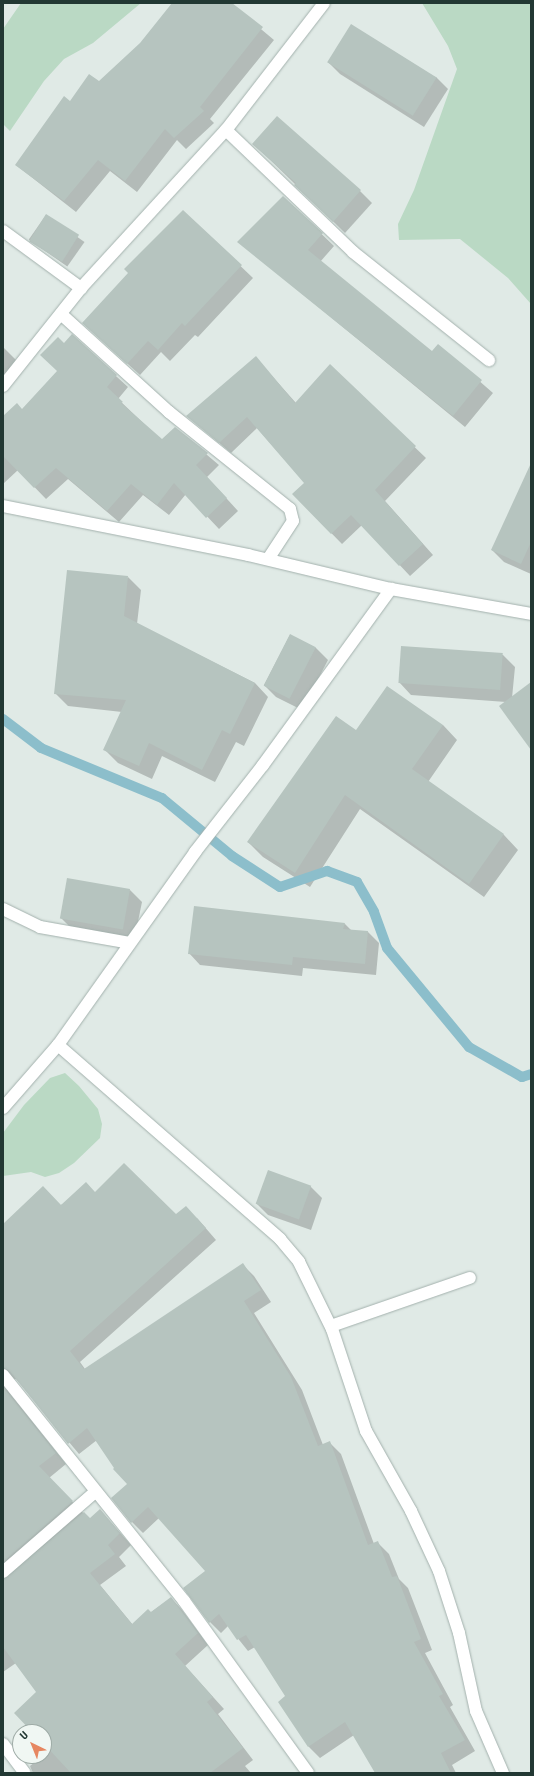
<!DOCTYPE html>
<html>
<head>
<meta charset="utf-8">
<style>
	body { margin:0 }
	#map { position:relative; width:534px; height:1776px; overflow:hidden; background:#e0eae6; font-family:"Roboto Condensed",sans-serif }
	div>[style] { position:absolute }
	.green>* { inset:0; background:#bad9c4 }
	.shadow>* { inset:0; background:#0003; transform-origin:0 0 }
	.stream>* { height:10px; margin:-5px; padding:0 5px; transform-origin:5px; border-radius:5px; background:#8cbecb }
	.building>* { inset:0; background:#b6c4bf; transform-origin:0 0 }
	.roads { filter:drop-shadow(0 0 1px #a3b1ad) drop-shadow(0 0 1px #a3b1ad) }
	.service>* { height:12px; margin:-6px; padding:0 6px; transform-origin:6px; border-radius:6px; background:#fff }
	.minor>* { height:12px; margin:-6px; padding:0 6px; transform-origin:6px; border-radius:6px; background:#fff }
	.tertiary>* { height:12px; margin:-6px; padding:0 6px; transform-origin:6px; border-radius:6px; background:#fff }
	span { translate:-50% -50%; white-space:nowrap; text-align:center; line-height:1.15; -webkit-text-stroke:3px #f0f7f3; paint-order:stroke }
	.frame { position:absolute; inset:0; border:4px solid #223833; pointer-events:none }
	.north { position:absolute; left:12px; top:1724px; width:40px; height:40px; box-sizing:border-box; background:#f0f7f3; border:1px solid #9eaba6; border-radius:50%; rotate:317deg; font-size:11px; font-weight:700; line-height:16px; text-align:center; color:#223833 }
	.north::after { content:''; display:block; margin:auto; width:14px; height:18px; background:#e68761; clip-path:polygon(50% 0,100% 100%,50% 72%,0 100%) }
</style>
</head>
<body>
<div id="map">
	<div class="green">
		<div style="clip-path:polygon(21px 3px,141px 3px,93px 43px,64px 59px,44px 81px,10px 131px,3px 124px,3px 29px)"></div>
		<div style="clip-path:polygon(422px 3px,531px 3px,531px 304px,508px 278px,460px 239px,399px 240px,398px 224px,414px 190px,457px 69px,448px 46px)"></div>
		<div style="clip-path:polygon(65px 1073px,79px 1086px,98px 1109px,102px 1124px,100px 1138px,74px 1163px,59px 1173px,45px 1177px,31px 1172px,3px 1176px,3px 1133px,24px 1105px,50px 1078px)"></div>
	</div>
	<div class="shadow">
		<div style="clip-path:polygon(173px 3px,230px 3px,274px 40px,210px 119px,214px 123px,186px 149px,177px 140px,137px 192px,110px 171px,76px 212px,16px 165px,70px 103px,99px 83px,141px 43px)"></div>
		<div style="clip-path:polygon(328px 62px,436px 77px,448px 89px,424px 127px,340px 74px)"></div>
		<div style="clip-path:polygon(254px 144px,360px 191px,372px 203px,345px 233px)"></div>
		<div style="clip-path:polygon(283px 197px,334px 246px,320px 262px,432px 352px,438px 345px,493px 393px,465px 427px,239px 242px)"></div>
		<div style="clip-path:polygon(183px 211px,253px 278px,198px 337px,195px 335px,170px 361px,161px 352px,140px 375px,96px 335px)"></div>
		<div style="left:46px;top:215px;width:47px;height:30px;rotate:35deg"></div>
		<div style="clip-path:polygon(72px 336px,128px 387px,118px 399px,162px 441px,175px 428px,219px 465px,207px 477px,238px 511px,219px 529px,186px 494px,169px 515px,143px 495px,119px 522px,68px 479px,46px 499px,18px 470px,3px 484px,3px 417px,22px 410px,58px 371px,65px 345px)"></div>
		<div style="clip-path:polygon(3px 347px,16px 360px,3px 378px)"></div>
		<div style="clip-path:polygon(256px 358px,296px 403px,330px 366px,426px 458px,385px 501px,433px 555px,410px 576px,362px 525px,342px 544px,293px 494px,305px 483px,257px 428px,231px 453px,188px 416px)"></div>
		<div style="clip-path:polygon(531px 498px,531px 574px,504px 562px,492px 550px)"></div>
		<div style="clip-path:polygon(128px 577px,141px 590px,137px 624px,255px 683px,268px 697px,244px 746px,236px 742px,215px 782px,162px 756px,152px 779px,118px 763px,105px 750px,122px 712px,68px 706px,55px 693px)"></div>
		<div style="clip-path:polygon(290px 635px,316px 648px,328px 660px,302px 710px,276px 697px,264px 685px)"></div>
		<div style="clip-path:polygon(402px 647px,503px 655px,515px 667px,512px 698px,531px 695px,531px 748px,506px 702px,411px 695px,399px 682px)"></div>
		<div style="clip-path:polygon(443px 725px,457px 740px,428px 782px,504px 835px,518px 850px,484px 897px,360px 809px,310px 887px,263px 857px,248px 842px,357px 731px)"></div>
		<div style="clip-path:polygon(130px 890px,142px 902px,134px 941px,73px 930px,61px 918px)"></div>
		<div style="clip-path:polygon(345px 924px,352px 931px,368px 932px,379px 943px,376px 975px,303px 968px,302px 976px,200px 965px,189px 953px)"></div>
		<div style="clip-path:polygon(310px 1186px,322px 1198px,311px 1230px,268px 1215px,256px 1203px)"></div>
		<div style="clip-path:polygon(95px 1193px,176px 1215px,197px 1218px,216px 1240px,80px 1362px,85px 1369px,243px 1265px,254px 1276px,271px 1302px,254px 1313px,302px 1390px,323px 1445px,330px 1443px,341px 1454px,374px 1544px,378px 1543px,389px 1554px,399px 1579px,408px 1588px,432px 1650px,425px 1653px,453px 1705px,450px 1707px,475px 1751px,452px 1765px,456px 1773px,376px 1773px,354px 1735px,320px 1758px,309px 1747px,287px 1697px,255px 1647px,248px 1651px,228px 1626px,221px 1633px,210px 1622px,207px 1571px,159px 1518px,143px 1533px,132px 1522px,113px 1499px,128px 1484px,97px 1440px,79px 1454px,16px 1379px,9px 1380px,8px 1391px,66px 1464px,49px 1478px,90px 1520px,100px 1510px,131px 1545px,119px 1557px,126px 1566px,100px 1585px,133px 1625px,171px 1598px,182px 1610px,208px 1645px,185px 1666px,224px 1709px,218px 1714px,253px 1760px,245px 1766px,251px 1773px,33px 1773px,30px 1766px,50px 1750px,44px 1743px,44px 1732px,33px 1732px,38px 1692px,16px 1663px,3px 1672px,3px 1606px,26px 1590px,3px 1567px,3px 1225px)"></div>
	</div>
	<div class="stream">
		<div style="left:3px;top:719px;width:48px;rotate:37.3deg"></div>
		<div style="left:41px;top:748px;width:131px;rotate:22.5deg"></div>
		<div style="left:162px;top:798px;width:91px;rotate:39.6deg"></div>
		<div style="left:232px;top:856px;width:57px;rotate:32.9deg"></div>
		<div style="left:280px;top:887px;width:50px;rotate:-18.8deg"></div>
		<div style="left:327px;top:871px;width:32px;rotate:20deg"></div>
		<div style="left:357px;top:882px;width:34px;rotate:60deg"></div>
		<div style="left:374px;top:912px;width:38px;rotate:70deg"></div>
		<div style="left:387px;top:948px;width:129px;rotate:50.4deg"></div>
		<div style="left:469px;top:1047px;width:61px;rotate:29.5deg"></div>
		<div style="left:522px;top:1077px;width:9px;rotate:-18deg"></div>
	</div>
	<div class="building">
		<div style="clip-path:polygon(172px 3px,232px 3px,263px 27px,200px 107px,204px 111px,174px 138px,165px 129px,125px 181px,98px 160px,64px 201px,15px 165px,64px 96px,70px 101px,89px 74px,99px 81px,140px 43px)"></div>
		<div style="left:351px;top:24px;width:101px;height:45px;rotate:32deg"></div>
		<div style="clip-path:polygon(277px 116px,361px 190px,333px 222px,294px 185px,296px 183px,252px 144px)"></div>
		<div style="clip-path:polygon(283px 196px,323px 233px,308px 250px,432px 351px,438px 344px,482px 380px,453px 416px,237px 242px)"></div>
		<div style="clip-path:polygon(183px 210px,242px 265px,185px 326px,182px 323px,158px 350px,148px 341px,127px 364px,82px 323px,128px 273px,124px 269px)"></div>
		<div style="left:46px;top:214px;width:39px;height:32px;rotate:32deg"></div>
		<div style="clip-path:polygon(72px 334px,117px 375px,107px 387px,123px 402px,121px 403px,162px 439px,175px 427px,208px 453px,196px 465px,227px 498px,206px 518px,174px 483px,157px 505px,131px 484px,107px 511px,56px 468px,34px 488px,3px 456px,3px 416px,17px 403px,22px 409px,57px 371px,40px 355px,58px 337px,64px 343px)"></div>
		<div style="clip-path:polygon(256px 356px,295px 403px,330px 364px,416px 446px,375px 490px,423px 544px,399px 566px,351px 515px,331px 534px,292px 494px,304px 483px,247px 417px,219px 443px,186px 416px)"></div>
		<div style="clip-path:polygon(531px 463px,531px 542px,521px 564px,491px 550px)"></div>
		<div style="clip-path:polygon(67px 570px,128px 576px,124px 616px,255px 683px,230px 734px,222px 730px,202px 770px,149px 743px,139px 766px,103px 750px,126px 700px,54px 694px)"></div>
		<div style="left:290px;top:634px;width:29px;height:58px;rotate:27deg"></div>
		<div style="left:401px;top:646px;width:102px;height:37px;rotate:4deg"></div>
		<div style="clip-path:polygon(531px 682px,531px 750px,499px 706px)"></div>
		<div style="clip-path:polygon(387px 686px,443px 725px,412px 769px,504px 834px,469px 884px,345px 795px,295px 873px,247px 842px,336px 716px,356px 730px)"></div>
		<div style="left:67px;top:878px;width:64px;height:41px;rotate:10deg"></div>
		<div style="clip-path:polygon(194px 906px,345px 923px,343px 929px,368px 931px,365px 964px,293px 957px,292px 965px,188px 954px)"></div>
		<div style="clip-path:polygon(124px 1163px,176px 1214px,186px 1206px,206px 1228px,70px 1351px,84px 1369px,243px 1263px,261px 1290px,244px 1301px,291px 1377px,318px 1446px,330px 1441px,368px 1545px,378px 1541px,392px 1577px,397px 1576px,421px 1639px,414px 1642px,443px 1694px,439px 1696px,465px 1740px,441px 1753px,451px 1773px,375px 1773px,345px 1722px,308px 1747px,278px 1702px,285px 1696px,246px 1635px,237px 1640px,219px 1614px,209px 1623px,183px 1588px,205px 1571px,148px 1507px,131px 1523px,111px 1498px,127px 1484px,113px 1469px,114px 1468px,87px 1428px,68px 1444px,9px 1370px,3px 1368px,3px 1224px,43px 1186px,61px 1205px,86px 1182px,95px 1192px)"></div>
		<div style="left:268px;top:1170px;width:46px;height:36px;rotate:20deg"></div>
		<div style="clip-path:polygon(3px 1387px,56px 1453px,39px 1466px,73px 1501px,3px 1562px)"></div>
		<div style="clip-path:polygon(100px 1509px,120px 1533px,108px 1545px,115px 1554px,90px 1573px,132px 1624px,148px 1609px,151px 1612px,171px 1597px,198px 1633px,175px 1654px,213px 1697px,207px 1702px,243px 1748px,210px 1773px,71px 1773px,44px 1744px,44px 1732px,32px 1732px,14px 1713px,36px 1692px,3px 1647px,3px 1579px,84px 1512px,90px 1518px)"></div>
	</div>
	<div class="roads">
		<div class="service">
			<div style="left:3px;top:909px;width:41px;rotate:25.9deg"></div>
			<div style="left:40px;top:927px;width:91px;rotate:10.1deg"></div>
		</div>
		<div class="minor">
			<div style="left:226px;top:130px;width:176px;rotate:43.8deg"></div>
			<div style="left:353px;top:252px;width:174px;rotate:38.5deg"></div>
			<div style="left:3px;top:231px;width:97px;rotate:36.2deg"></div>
			<div style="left:61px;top:314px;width:146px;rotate:42.2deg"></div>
			<div style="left:169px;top:412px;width:155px;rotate:38.7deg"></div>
			<div style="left:290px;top:509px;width:12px;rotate:76deg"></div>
			<div style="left:293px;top:521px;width:45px;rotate:123.3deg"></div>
			<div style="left:3px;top:386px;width:125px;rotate:-51.5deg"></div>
			<div style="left:81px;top:288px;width:214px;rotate:-47.5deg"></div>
			<div style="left:226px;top:130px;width:160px;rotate:-52.3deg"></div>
			<div style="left:58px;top:1045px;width:295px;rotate:41.1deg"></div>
			<div style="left:280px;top:1239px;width:30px;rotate:50deg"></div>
			<div style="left:299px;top:1262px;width:75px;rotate:63.8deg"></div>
			<div style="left:332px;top:1329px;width:108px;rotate:71.6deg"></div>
			<div style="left:366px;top:1431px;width:92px;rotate:60.6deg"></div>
			<div style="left:411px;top:1511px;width:66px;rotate:65deg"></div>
			<div style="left:439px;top:1571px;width:65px;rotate:72.1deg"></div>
			<div style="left:459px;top:1633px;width:80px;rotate:77.7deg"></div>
			<div style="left:476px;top:1711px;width:68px;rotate:66.5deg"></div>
			<div style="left:3px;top:1108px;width:84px;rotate:-48.9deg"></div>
			<div style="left:58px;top:1045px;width:237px;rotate:-54.6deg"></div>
			<div style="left:195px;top:852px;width:110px;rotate:-52deg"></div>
			<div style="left:263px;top:765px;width:218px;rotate:-54deg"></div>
			<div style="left:331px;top:1326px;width:147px;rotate:-19.1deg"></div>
			<div style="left:3px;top:1375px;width:290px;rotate:51.3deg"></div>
			<div style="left:184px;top:1601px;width:212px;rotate:54.2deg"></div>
			<div style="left:3px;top:1572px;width:122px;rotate:-41deg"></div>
			<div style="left:3px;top:1744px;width:36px;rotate:53deg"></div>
		</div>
		<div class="tertiary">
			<div style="left:3px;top:506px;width:250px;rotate:11.3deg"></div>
			<div style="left:248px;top:555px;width:147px;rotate:13.4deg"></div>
			<div style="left:391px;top:589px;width:142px;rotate:10.1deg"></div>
		</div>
	</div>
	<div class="frame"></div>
	<div class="north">U</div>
</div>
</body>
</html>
